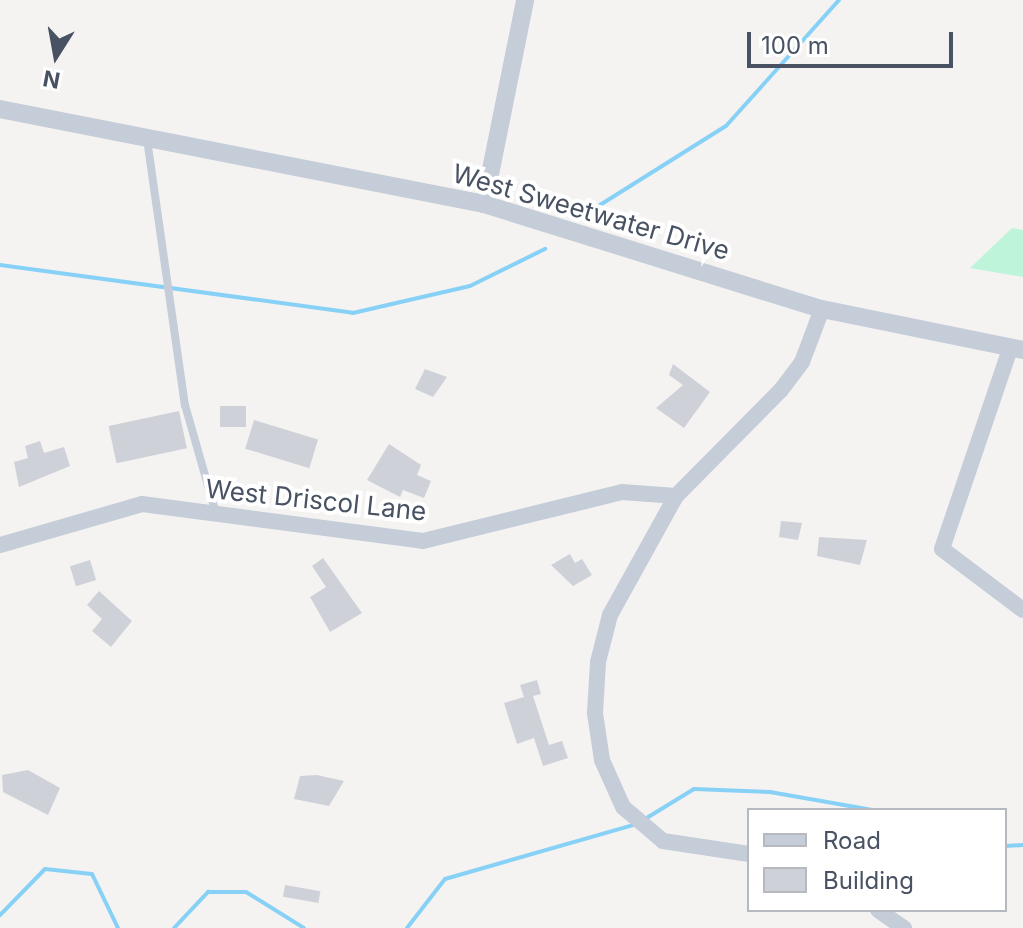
<!DOCTYPE html>
<html>
<head>
<meta charset="utf-8">
<style>
	body { margin:0 }
	#map { position:relative; width:1023px; height:928px; overflow:hidden; background:#f5f3f2; font-family:Inter,sans-serif }
	div>[style] { position:absolute }
	.green>* { inset:0; background:#bef5da }
	.stream>* { height:4px; margin:-2px; padding:0 2px; transform-origin:2px; border-radius:2px; background:#88d1f6 }
	.building>* { inset:0; background:#ced1d8; transform-origin:0 0 }
	.service>* { height:8px; margin:-4px; padding:0 4px; transform-origin:4px; border-radius:4px; background:#c5cdd8 }
	.minor>* { height:16px; margin:-8px; padding:0 8px; transform-origin:8px; border-radius:8px; background:#c5cdd8 }
	.tertiary>* { height:18px; margin:-9px; padding:0 9px; transform-origin:9px; border-radius:9px; background:#c5cdd8 }
	span { translate:-50% -50%; white-space:nowrap; text-align:center; line-height:1.15; -webkit-text-stroke:8px #fff; paint-order:stroke }
	.street-label { font-size:26px; color:#485262 }
	.legend { position:absolute; left:747px; top:808px; width:260px; height:104px; box-sizing:border-box; background:#fff; border:2px solid #b6bac0; margin:0; padding:10px 14px; list-style:none; font-size:24px; color:#485262 }
	.legend li { display:flex; align-items:center; gap:16px; height:40px }
	.legend b { width:40px; border:2px solid #b6bac0 }
	.north { position:absolute; left:16px; top:16px; width:80px; height:80px; -webkit-text-stroke:6px #fff; paint-order:stroke; rotate:191deg; font-size:22px; font-weight:700; line-height:32px; text-align:center; color:#485262 }
	.north::after { content:''; display:block; margin:auto; width:28px; height:36px; background:#485262; clip-path:polygon(50% 0,100% 100%,50% 72%,0 100%) }
	.scale { position:absolute; left:747px; top:32px; width:206px; height:36px; box-sizing:border-box; border:4px solid #485262; border-top:0; padding-left:10px; font-size:24px; line-height:28px; white-space:nowrap; color:#485262; -webkit-text-stroke:6px #fff; paint-order:stroke }
</style>
</head>
<body>
<div id="map">
	<div class="green">
		<div style="clip-path:polygon(1012px 228px,1023px 230px,1023px 277px,970px 268px)"></div>
	</div>
	<div class="stream">
		<div style="left:592px;top:210px;width:158px;rotate:-32.1deg"></div>
		<div style="left:726px;top:126px;width:169px;rotate:-48.1deg"></div>
		<div style="left:0;top:265px;width:356px;rotate:7.7deg"></div>
		<div style="left:353px;top:313px;width:120px;rotate:-13deg"></div>
		<div style="left:470px;top:286px;width:84px;rotate:-26.3deg"></div>
		<div style="left:645px;top:819px;width:57px;rotate:-31.5deg"></div>
		<div style="left:694px;top:789px;width:76px;rotate:2.3deg"></div>
		<div style="left:770px;top:792px;width:104px;rotate:10deg"></div>
		<div style="left:1005px;top:846px;width:18px;rotate:-3deg"></div>
		<div style="left:0;top:915px;width:64px;rotate:-45.6deg"></div>
		<div style="left:45px;top:869px;width:47px;rotate:6.1deg"></div>
		<div style="left:92px;top:874px;width:60px;rotate:64.3deg"></div>
		<div style="left:174px;top:928px;width:50px;rotate:-46.6deg"></div>
		<div style="left:208px;top:892px;width:38px"></div>
		<div style="left:246px;top:892px;width:68px;rotate:31.8deg"></div>
		<div style="left:407px;top:928px;width:62px;rotate:-52.2deg"></div>
		<div style="left:445px;top:879px;width:200px;rotate:-16deg"></div>
	</div>
	<div class="building">
		<div style="clip-path:polygon(673px 364px,710px 392px,684px 428px,656px 408px,683px 385px,669px 375px)"></div>
		<div style="clip-path:polygon(425px 369px,447px 377px,433px 397px,415px 389px)"></div>
		<div style="left:220px;top:406px;width:26px;height:21px"></div>
		<div style="left:179px;top:411px;width:38px;height:72px;rotate:78deg"></div>
		<div style="left:254px;top:420px;width:67px;height:30px;rotate:17deg"></div>
		<div style="clip-path:polygon(40px 441px,44px 453px,64px 447px,70px 466px,19px 487px,14px 462px,28px 458px,25px 446px)"></div>
		<div style="clip-path:polygon(389px 444px,421px 465px,417px 475px,431px 481px,424px 498px,403px 490px,400px 497px,367px 480px)"></div>
		<div style="clip-path:polygon(781px 521px,802px 523px,798px 540px,779px 537px)"></div>
		<div style="clip-path:polygon(819px 537px,867px 540px,860px 565px,817px 556px)"></div>
		<div style="clip-path:polygon(570px 554px,575px 563px,582px 559px,592px 575px,573px 586px,551px 565px)"></div>
		<div style="clip-path:polygon(323px 558px,362px 613px,330px 632px,310px 597px,326px 587px,312px 566px)"></div>
		<div style="left:90px;top:560px;width:21px;height:21px;rotate:73deg"></div>
		<div style="clip-path:polygon(99px 591px,132px 621px,111px 647px,92px 631px,102px 619px,87px 605px)"></div>
		<div style="clip-path:polygon(537px 680px,541px 694px,533px 696px,549px 745px,562px 741px,568px 758px,543px 766px,534px 738px,517px 744px,504px 703px,524px 697px,520px 685px)"></div>
		<div style="clip-path:polygon(28px 770px,60px 788px,48px 815px,3px 792px,2px 775px)"></div>
		<div style="clip-path:polygon(317px 775px,344px 781px,329px 806px,294px 799px,300px 776px)"></div>
		<div style="left:285px;top:885px;width:36px;height:12px;rotate:10deg"></div>
	</div>
	<div class="service">
		<div style="left:147px;top:139px;width:269px;rotate:81.9deg"></div>
		<div style="left:185px;top:405px;width:113px;rotate:74.1deg"></div>
	</div>
	<div class="minor">
		<div style="left:1010px;top:349px;width:211px;rotate:108.8deg"></div>
		<div style="left:942px;top:549px;width:101px;rotate:37deg"></div>
		<div style="left:0;top:545px;width:148px;rotate:-16.1deg"></div>
		<div style="left:142px;top:504px;width:283px;rotate:7.5deg"></div>
		<div style="left:423px;top:541px;width:205px;rotate:-13.8deg"></div>
		<div style="left:622px;top:492px;width:54px;rotate:4.2deg"></div>
		<div style="left:749px;top:854px;width:87px;rotate:-171.4deg"></div>
		<div style="left:663px;top:841px;width:52px;rotate:-139.6deg"></div>
		<div style="left:623px;top:807px;width:51px;rotate:-114.1deg"></div>
		<div style="left:602px;top:760px;width:48px;rotate:-98.5deg"></div>
		<div style="left:595px;top:713px;width:51px;rotate:-86.6deg"></div>
		<div style="left:598px;top:662px;width:49px;rotate:-75.7deg"></div>
		<div style="left:610px;top:615px;width:136px;rotate:-61deg"></div>
		<div style="left:676px;top:496px;width:149px;rotate:-45.3deg"></div>
		<div style="left:781px;top:390px;width:35px;rotate:-53deg"></div>
		<div style="left:802px;top:362px;width:57px;rotate:-69.3deg"></div>
		<div style="left:878px;top:910px;width:32px;rotate:35deg"></div>
	</div>
	<div class="tertiary">
		<div style="left:0;top:109px;width:493px;rotate:11.1deg"></div>
		<div style="left:484px;top:204px;width:354px;rotate:17.3deg"></div>
		<div style="left:822px;top:309px;width:205px;rotate:11.5deg"></div>
		<div style="left:484px;top:204px;width:208px;rotate:-78.6deg"></div>
	</div>
	<div class="street-label">
		<span style="left:591px;top:212px;rotate:16deg">West Sweetwater Drive</span>
		<span style="left:316px;top:500px;rotate:6deg">West Driscol Lane</span>
	</div>
	<ul class="legend">
	<li><b style="height:10px;background:#c5cdd8"></b>Road</li>
	<li><b style="height:22px;background:#ced1d8"></b>Building</li>
	</ul>
	<div class="north">N</div>
	<div class="scale">100 m</div>
</div>
</body>
</html>
